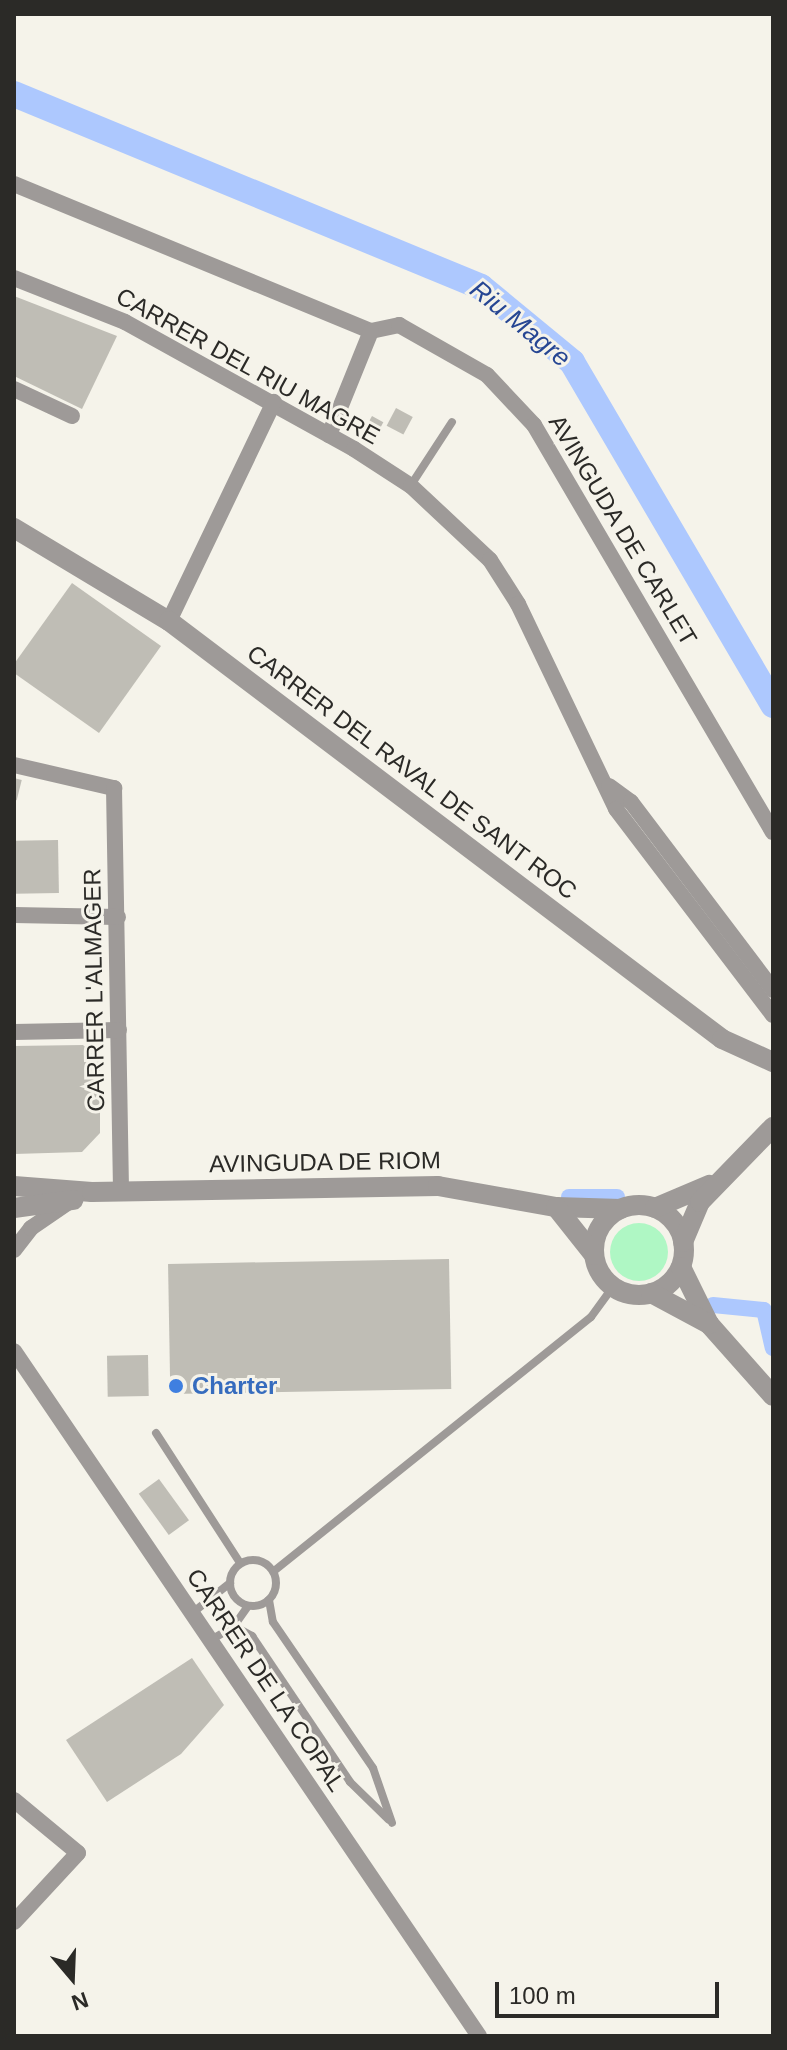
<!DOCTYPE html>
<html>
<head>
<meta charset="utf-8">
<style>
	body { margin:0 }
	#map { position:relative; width:787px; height:2050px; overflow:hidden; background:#f5f3ea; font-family:Helvetica,sans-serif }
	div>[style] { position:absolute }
	.green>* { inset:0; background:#aff7c4 }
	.round { border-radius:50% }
	.canal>* { height:16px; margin:-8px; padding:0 8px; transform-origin:8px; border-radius:8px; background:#adc8fe }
	.river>* { height:26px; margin:-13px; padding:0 13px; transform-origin:13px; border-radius:13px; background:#adc8fe }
	.building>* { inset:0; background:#bfbdb5; transform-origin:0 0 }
	.service>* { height:8px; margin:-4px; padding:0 4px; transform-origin:4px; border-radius:4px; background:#9e9a98 }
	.service>.ring { margin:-4px; padding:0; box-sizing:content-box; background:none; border:8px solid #9e9a98; border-radius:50% }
	.minor>* { height:16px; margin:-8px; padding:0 8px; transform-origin:8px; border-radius:8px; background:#9e9a98 }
	.tertiary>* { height:20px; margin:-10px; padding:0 10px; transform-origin:10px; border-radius:10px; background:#9e9a98 }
	.tertiary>.ring { margin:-10px; padding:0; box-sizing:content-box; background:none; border:20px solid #9e9a98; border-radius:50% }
	.dots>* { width:22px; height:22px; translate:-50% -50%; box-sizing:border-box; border:4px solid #f5f3ea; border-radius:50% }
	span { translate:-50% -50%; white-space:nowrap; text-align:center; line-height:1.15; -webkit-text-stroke:6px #f5f3ea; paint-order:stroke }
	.street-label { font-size:24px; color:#2b2a27 }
	.shop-label { font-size:24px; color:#366cbe; font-weight:700 }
	.left { translate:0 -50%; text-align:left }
	.water-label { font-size:26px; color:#264693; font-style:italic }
	.frame { position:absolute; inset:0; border:16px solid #2b2a27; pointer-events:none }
	.north { position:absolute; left:32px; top:1938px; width:80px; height:80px; -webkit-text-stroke:6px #f5f3ea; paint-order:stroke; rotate:161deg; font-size:22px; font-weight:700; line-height:32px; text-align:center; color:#2b2a27 }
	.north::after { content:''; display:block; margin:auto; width:28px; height:36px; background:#2b2a27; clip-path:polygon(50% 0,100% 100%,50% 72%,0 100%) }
	.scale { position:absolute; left:495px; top:1982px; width:224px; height:36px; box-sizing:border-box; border:4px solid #2b2a27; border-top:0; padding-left:10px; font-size:24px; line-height:28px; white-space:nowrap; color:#2b2a27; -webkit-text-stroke:6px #f5f3ea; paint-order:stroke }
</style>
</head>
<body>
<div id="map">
	<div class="green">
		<div class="round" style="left:610px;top:1223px;width:58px;height:58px"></div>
	</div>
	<div class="canal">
		<div style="left:569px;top:1197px;width:48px"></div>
		<div style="left:713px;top:1305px;width:51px;rotate:5.6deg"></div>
		<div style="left:764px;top:1310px;width:39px;rotate:77deg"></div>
	</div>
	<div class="river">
		<div style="left:14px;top:94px;width:505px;rotate:22.45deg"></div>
		<div style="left:481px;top:287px;width:118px;rotate:39.5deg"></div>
		<div style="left:572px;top:362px;width:398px;rotate:59.6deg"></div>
	</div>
	<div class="building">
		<div style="clip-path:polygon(14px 296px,117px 336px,82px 409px,14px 376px)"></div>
		<div style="left:396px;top:408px;width:19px;height:20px;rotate:28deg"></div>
		<div style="left:372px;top:416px;width:13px;height:21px;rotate:29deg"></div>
		<div style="clip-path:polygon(72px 583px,161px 646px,99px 733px,14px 673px,14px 664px)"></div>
		<div style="left:14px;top:778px;width:8px;height:21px;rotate:14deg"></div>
		<div style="left:58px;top:840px;width:53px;height:44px;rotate:89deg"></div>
		<div style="clip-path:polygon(83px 1045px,100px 1061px,100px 1133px,82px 1152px,14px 1154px,14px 1046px)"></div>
		<div style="left:449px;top:1259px;width:130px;height:281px;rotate:89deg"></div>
		<div style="left:148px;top:1355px;width:41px;height:41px;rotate:89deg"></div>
		<div style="left:159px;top:1479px;width:51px;height:25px;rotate:54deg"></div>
		<div style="clip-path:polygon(192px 1658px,224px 1705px,181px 1754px,107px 1802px,66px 1740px)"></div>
	</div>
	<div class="service">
		<div style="left:411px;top:485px;width:75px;rotate:-56.9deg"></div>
		<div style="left:156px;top:1433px;width:155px;rotate:57.1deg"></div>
		<div class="ring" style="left:230px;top:1560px;width:38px;height:38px"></div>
		<div style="left:274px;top:1571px;width:406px;rotate:-38.7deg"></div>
		<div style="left:591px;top:1317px;width:37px;rotate:-54deg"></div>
		<div style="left:269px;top:1600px;width:22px;rotate:80deg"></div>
		<div style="left:273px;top:1622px;width:177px;rotate:55.6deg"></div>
		<div style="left:373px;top:1768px;width:58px;rotate:70.9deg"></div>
		<div style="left:191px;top:1614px;width:50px;rotate:-38.5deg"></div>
		<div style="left:234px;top:1626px;width:21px;rotate:29deg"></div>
		<div style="left:252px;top:1636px;width:176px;rotate:56.1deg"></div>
		<div style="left:350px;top:1782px;width:54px;rotate:44.3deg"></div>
		<div style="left:211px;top:1640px;width:27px;rotate:-31deg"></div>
		<div style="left:234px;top:1626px;width:24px;rotate:-55deg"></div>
	</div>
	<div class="minor">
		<div style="left:14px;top:184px;width:386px;rotate:22.4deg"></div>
		<div style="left:371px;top:331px;width:29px;rotate:-12deg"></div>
		<div style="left:399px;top:325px;width:101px;rotate:29.6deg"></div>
		<div style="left:487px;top:375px;width:69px;rotate:46.8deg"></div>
		<div style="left:534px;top:425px;width:472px;rotate:59.6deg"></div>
		<div style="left:14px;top:278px;width:119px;rotate:21.6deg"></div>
		<div style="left:125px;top:322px;width:262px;rotate:29deg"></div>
		<div style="left:354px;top:449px;width:68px;rotate:33deg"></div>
		<div style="left:411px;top:486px;width:108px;rotate:43.1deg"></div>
		<div style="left:490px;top:560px;width:52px;rotate:57.5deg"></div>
		<div style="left:518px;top:604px;width:227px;rotate:64.4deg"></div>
		<div style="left:616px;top:809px;width:259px;rotate:52.7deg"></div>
		<div style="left:14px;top:389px;width:64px;rotate:25deg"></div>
		<div style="left:329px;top:435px;width:112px;rotate:-68deg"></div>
		<div style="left:169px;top:621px;width:243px;rotate:-64.4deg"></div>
		<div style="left:14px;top:765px;width:103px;rotate:13deg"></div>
		<div style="left:114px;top:788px;width:404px;rotate:89deg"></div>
		<div style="left:609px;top:786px;width:27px;rotate:36deg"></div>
		<div style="left:631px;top:802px;width:236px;rotate:52.9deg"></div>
		<div style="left:14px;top:915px;width:104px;rotate:1.1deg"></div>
		<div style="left:14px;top:1032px;width:105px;rotate:-1.1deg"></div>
		<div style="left:14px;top:1250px;width:28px;rotate:-52deg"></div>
		<div style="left:31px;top:1228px;width:46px;rotate:-34.4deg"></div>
		<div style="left:14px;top:1351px;width:828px;rotate:55.83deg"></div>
		<div style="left:14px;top:1800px;width:83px;rotate:39.6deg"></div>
		<div style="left:78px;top:1853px;width:94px;rotate:132.8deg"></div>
	</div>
	<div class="tertiary">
		<div style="left:14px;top:528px;width:181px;rotate:31deg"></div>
		<div style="left:169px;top:621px;width:693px;rotate:37.08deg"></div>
		<div style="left:722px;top:1039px;width:56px;rotate:24.3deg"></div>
		<div style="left:14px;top:1186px;width:78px;rotate:4.4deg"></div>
		<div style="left:92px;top:1192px;width:346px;rotate:-1deg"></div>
		<div style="left:438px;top:1186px;width:120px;rotate:10.1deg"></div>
		<div style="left:556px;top:1207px;width:65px;rotate:1.8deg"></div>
		<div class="ring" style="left:594px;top:1205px;width:70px;height:70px"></div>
		<div style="left:556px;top:1207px;width:61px;rotate:51.6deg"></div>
		<div style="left:14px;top:1208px;width:60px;rotate:-7.7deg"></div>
		<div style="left:655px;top:1208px;width:59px;rotate:-23.1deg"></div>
		<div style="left:683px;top:1242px;width:43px;rotate:-67deg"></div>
		<div style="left:700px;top:1202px;width:105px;rotate:-45.8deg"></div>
		<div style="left:681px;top:1267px;width:64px;rotate:63.8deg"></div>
		<div style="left:709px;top:1324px;width:96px;rotate:48.4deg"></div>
		<div style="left:651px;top:1293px;width:66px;rotate:28.1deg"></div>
	</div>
	<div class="dots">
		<div style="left:176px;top:1386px;background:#3f7fe0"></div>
	</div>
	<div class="street-label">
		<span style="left:248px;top:366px;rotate:29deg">CARRER DEL RIU MAGRE</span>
		<span style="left:623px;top:530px;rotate:59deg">AVINGUDA DE CARLET</span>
		<span style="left:412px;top:772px;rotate:37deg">CARRER DEL RAVAL DE SANT ROC</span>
		<span style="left:94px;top:990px;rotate:-91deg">CARRER L'ALMAGER</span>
		<span style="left:325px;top:1162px;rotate:-1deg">AVINGUDA DE RIOM</span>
		<span style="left:266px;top:1680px;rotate:56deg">CARRER DE LA COPAL</span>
	</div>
	<div class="shop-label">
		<span class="left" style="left:192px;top:1386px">Charter</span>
	</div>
	<div class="water-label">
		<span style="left:520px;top:324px;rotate:39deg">Riu Magre</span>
	</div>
	<div class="frame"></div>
	<div class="north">N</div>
	<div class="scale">100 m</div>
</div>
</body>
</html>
